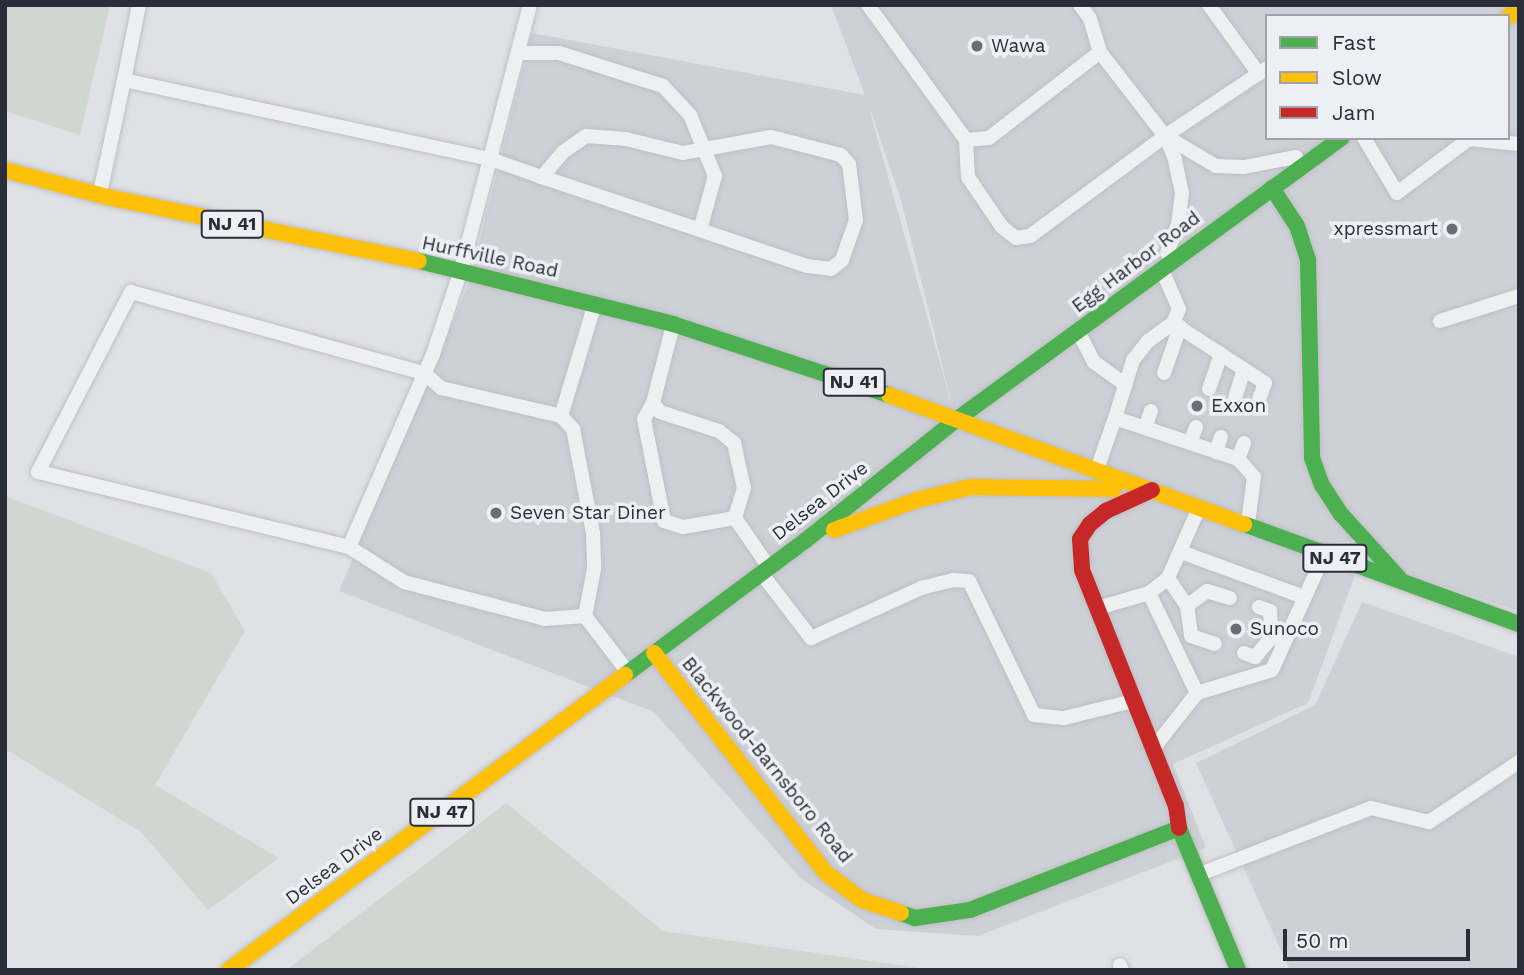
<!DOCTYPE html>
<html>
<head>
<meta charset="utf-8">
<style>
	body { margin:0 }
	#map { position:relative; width:1524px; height:975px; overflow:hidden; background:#e0e1e4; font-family:"Work Sans",sans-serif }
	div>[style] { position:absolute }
	.built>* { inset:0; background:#ced0d7 }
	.green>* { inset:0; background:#d0d7d0 }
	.roads { filter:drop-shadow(0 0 2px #bebfc2) drop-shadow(0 0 2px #bebfc2) }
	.lane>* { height:14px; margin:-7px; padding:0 7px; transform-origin:7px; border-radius:7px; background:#eeeff1 }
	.fast>* { height:16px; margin:-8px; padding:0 8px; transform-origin:8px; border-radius:8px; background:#4caf50 }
	.slow>* { height:16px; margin:-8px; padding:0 8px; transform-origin:8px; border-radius:8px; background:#ffc107 }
	.jam>* { height:16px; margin:-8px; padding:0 8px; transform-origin:8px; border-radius:8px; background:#c62828 }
	.dots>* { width:19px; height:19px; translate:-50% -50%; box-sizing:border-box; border:4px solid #edeff4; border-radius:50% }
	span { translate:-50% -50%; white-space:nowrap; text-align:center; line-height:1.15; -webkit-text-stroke:7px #edeff4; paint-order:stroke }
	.shield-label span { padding:2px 5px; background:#edeff4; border:2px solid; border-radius:5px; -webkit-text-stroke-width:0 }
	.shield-label { font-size:18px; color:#292e3b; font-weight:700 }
	.poi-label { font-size:19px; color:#292e3b }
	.left { translate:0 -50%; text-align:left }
	.right { translate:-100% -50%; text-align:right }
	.street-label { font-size:19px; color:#292e3b }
	.frame { position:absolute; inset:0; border:7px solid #292e3b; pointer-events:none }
	.legend { position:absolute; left:1265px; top:14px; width:245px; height:126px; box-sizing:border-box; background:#edeff4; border:2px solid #9fa2aa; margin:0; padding:9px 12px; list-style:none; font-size:21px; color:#292e3b }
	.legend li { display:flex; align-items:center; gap:14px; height:35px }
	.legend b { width:35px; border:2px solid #9fa2aa }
	.scale { position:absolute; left:1283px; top:929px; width:187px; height:32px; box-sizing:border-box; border:4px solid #292e3b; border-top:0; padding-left:9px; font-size:21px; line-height:24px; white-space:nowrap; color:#292e3b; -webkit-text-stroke:5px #edeff4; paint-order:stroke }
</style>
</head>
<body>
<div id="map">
	<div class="built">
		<div style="clip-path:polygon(evenodd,831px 5px,1512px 5px,1519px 17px,1519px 611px,1361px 559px,1308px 703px,1173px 764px,1206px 848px,978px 936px,876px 929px,800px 878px,654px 712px,339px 591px,468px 286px,532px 33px,865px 95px,831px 5px,1267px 16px,1508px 16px,1508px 138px,1267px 138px,1267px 16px,831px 5px,871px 112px,901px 200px,953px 409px,870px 112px,871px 112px)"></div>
		<div style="clip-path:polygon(1362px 602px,1519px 657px,1519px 970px,1290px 970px,1196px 763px,1315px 705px)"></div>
	</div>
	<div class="green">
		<div style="clip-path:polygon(5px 5px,110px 5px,80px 135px,5px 111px)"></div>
		<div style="clip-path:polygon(5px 496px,211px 573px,245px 631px,155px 785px,279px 858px,208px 910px,141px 832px,5px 749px)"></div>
		<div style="clip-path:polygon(506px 803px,663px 931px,933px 970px,286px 970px)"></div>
	</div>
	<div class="roads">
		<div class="lane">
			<div style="left:530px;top:5px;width:274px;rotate:104.6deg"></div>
			<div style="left:461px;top:270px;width:89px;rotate:108.4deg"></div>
			<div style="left:433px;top:354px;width:210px;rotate:113.5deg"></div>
			<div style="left:349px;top:547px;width:65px;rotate:32.5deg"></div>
			<div style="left:404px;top:582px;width:146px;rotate:14.7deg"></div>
			<div style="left:545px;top:619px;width:40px;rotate:-4.3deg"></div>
			<div style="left:585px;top:616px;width:69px;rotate:52.6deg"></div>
			<div style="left:868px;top:5px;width:167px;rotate:54deg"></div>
			<div style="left:966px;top:140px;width:37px;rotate:87deg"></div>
			<div style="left:968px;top:177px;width:60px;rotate:55.8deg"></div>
			<div style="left:1002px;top:227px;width:18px;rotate:38deg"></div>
			<div style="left:1016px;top:238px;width:14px;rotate:-8deg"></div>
			<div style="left:1030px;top:236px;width:168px;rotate:-36.5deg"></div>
			<div style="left:1165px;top:136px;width:123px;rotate:-33.7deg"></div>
			<div style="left:1080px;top:5px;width:17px;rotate:54deg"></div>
			<div style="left:1090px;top:19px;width:34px;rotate:73deg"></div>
			<div style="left:1209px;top:5px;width:85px;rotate:54.1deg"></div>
			<div style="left:518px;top:53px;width:41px"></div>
			<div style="left:559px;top:53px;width:109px;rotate:17.6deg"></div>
			<div style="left:663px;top:86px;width:40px;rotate:47deg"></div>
			<div style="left:690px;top:115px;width:66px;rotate:67.7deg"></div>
			<div style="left:715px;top:176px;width:56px;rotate:105.5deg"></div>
			<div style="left:124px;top:80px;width:76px;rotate:-78.7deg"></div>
			<div style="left:1364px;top:138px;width:64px;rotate:59deg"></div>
			<div style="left:1397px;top:193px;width:90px;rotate:-36.9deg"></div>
			<div style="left:1469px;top:139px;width:50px;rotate:5.7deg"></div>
			<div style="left:966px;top:140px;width:23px;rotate:-5deg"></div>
			<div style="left:989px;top:138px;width:140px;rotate:-37.8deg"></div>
			<div style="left:1100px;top:52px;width:106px;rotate:52.3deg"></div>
			<div style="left:100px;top:193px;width:116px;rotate:-78deg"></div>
			<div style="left:124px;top:80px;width:374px;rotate:12.2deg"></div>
			<div style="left:490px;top:159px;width:55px;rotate:19.1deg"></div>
			<div style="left:542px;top:177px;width:167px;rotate:18.5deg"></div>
			<div style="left:700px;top:230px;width:113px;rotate:18.6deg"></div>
			<div style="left:807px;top:266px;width:24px;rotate:7deg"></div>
			<div style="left:831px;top:269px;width:14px;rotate:-39deg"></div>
			<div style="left:842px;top:260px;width:42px;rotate:-70.7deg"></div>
			<div style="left:856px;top:220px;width:56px;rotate:-97.1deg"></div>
			<div style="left:849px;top:164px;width:12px;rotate:-132deg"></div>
			<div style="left:841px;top:155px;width:72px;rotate:-165.6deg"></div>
			<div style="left:771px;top:137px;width:89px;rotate:169.7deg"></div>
			<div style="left:683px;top:153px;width:59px;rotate:-166.2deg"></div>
			<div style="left:626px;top:139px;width:40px;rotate:-175.7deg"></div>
			<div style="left:586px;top:136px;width:28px;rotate:145deg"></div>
			<div style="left:563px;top:152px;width:33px;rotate:130deg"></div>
			<div style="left:1167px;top:253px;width:30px;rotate:-69deg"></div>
			<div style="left:1178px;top:225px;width:32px;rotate:-83deg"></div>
			<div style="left:1182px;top:193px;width:35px;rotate:-102deg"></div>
			<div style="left:1175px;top:159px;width:25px;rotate:-113deg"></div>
			<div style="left:1165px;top:136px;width:59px;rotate:30.5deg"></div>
			<div style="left:1216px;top:166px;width:28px;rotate:2deg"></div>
			<div style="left:1244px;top:167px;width:53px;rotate:-10.9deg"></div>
			<div style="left:1163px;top:272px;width:40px;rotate:66.6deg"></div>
			<div style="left:1179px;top:309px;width:15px;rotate:113deg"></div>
			<div style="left:1173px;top:323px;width:31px;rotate:144deg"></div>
			<div style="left:1148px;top:341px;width:24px;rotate:128deg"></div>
			<div style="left:1133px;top:360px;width:61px;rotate:107.2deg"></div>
			<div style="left:1115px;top:418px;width:130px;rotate:18.4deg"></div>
			<div style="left:1238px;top:459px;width:24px;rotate:48deg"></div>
			<div style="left:1254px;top:477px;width:47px;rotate:97.3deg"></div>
			<div style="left:1440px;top:321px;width:83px;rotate:-17.6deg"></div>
			<div style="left:1173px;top:323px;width:110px;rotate:33.1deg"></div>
			<div style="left:1265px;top:383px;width:20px;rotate:110deg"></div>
			<div style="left:673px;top:325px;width:81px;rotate:104.4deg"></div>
			<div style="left:653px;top:403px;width:11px;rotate:52deg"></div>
			<div style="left:660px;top:412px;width:62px;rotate:17.9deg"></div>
			<div style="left:719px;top:431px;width:19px;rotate:39deg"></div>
			<div style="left:734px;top:443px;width:46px;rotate:77.5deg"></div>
			<div style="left:744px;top:488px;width:31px;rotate:107deg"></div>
			<div style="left:735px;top:518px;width:58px;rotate:55.5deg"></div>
			<div style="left:1079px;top:333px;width:33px;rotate:63deg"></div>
			<div style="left:1094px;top:362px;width:39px;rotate:36deg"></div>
			<div style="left:1164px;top:373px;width:49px;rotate:-70.8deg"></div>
			<div style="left:1209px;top:389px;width:37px;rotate:-71deg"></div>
			<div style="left:1235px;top:398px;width:30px;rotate:-73deg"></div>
			<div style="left:653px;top:403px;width:18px;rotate:119deg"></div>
			<div style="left:644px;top:419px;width:104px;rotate:78.9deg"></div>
			<div style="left:664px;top:521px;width:20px;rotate:18deg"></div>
			<div style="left:683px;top:527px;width:53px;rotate:-9.8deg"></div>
			<div style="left:561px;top:416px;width:114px;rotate:-73.2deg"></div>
			<div style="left:1145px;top:428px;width:18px;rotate:-71deg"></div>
			<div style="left:1190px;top:443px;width:17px;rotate:-69deg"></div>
			<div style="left:1216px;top:452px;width:16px;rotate:-72deg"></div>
			<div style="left:1238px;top:459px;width:17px;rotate:-69deg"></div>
			<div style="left:1097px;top:469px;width:54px;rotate:-70.6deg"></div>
			<div style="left:349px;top:547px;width:320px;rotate:-166.4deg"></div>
			<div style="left:38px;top:472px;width:203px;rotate:-62.7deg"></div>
			<div style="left:131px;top:292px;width:304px;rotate:15.5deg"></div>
			<div style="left:424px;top:373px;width:23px;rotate:41deg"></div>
			<div style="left:441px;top:388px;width:123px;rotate:13.1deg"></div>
			<div style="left:561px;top:416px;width:18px;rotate:47deg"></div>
			<div style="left:573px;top:429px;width:106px;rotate:79.1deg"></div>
			<div style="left:593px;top:533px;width:36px;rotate:88deg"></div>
			<div style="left:594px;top:569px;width:48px;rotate:100.8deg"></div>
			<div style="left:1181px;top:552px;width:131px;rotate:20.1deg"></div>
			<div style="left:762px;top:574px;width:81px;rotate:52.6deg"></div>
			<div style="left:811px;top:638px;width:121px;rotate:-24.4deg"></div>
			<div style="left:921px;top:588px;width:33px;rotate:-14deg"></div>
			<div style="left:953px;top:580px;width:16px;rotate:4deg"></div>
			<div style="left:969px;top:581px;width:149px;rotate:64.1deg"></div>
			<div style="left:1034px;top:715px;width:30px;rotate:6deg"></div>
			<div style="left:1064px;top:718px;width:71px;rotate:-13.8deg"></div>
			<div style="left:1168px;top:578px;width:34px;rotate:56deg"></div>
			<div style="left:1187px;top:606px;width:30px;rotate:82deg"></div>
			<div style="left:1191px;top:636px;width:25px;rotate:18deg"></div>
			<div style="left:1149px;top:593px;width:111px;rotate:64.4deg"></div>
			<div style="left:1187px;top:606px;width:25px;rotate:-37deg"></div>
			<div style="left:1207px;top:591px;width:24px;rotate:17deg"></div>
			<div style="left:1259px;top:607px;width:12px;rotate:20deg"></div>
			<div style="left:1270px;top:611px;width:26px;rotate:86deg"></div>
			<div style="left:1272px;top:637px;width:11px;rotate:22deg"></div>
			<div style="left:1098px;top:608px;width:53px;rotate:-16.4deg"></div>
			<div style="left:1149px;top:593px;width:24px;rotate:-38deg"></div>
			<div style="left:1168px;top:578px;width:74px;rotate:-66.2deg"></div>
			<div style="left:1244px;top:653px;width:12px;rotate:20deg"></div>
			<div style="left:1255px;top:657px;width:26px;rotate:-50deg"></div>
			<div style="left:1156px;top:745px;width:66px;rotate:-51.7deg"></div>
			<div style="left:1197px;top:693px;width:78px;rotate:-17deg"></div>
			<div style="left:1272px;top:670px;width:126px;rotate:-65.7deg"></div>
			<div style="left:1200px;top:874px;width:183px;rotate:-21.1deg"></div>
			<div style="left:1371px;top:808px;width:60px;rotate:13.6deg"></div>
			<div style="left:1429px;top:822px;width:108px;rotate:-33.7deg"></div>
			<div style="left:1120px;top:965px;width:5px;rotate:68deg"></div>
		</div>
		<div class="fast">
			<div style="left:1272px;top:188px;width:45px;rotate:56.7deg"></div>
			<div style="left:1297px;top:226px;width:36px;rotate:72deg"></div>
			<div style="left:1308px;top:260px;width:198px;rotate:88.8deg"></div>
			<div style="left:1312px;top:458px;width:29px;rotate:70deg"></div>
			<div style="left:1322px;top:485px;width:35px;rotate:57deg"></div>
			<div style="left:1341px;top:514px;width:86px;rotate:47.8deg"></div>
			<div style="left:419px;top:261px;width:262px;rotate:13.9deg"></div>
			<div style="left:673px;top:324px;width:227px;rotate:18.2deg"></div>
			<div style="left:956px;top:420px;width:478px;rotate:-36.2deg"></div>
			<div style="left:1244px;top:524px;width:293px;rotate:20deg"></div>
			<div style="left:625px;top:675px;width:226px;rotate:-36.7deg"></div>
			<div style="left:806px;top:540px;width:192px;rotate:-38.7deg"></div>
			<div style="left:901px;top:913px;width:15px;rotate:20deg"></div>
			<div style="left:915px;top:918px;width:56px;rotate:-8.3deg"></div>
			<div style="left:970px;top:910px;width:225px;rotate:-21.4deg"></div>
			<div style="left:1179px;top:828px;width:154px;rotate:67.4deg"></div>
		</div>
		<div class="slow">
			<div style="left:1508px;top:17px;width:14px;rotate:-36deg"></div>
			<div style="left:5px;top:170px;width:111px;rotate:14.7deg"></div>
			<div style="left:112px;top:198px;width:313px;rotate:11.6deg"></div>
			<div style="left:889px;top:395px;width:378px;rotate:20deg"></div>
			<div style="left:834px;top:530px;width:88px;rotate:-19.9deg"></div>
			<div style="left:917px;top:500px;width:55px;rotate:-13.8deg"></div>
			<div style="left:970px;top:487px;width:144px;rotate:0.8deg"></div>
			<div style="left:654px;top:653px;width:279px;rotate:52deg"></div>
			<div style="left:826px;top:873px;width:45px;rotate:36.9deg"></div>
			<div style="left:862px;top:900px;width:41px;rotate:18.4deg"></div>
			<div style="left:229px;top:970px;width:494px;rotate:-36.7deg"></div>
		</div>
		<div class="jam">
			<div style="left:1152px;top:490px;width:51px;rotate:155.5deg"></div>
			<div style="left:1106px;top:511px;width:21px;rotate:141deg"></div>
			<div style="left:1090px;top:524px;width:18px;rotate:124deg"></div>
			<div style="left:1080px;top:539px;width:31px;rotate:86deg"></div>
			<div style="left:1082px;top:570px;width:254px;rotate:68.3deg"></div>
			<div style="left:1176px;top:806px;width:22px;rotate:82deg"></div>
		</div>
	</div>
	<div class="dots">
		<div style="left:977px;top:46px;background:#696d76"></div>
		<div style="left:1452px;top:229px;background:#696d76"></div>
		<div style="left:1197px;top:406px;background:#696d76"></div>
		<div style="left:496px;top:513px;background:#696d76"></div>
		<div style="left:1236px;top:629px;background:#696d76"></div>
	</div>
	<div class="shield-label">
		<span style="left:232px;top:224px">NJ 41</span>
		<span style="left:854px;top:382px">NJ 41</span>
		<span style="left:1335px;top:558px">NJ 47</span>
		<span style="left:442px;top:812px">NJ 47</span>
	</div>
	<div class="poi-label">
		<span class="left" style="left:991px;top:46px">Wawa</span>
		<span class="right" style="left:1438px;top:229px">xpressmart</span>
		<span class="left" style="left:1211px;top:406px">Exxon</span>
		<span class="left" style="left:510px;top:513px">Seven Star Diner</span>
		<span class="left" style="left:1250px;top:629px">Sunoco</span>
	</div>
	<div class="street-label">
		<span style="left:490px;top:257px;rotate:12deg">Hurffville Road</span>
		<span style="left:1136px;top:262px;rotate:-37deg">Egg Harbor Road</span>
		<span style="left:820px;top:501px;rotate:-38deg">Delsea Drive</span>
		<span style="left:767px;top:760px;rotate:51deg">Blackwood-Barnsboro Road</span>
		<span style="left:334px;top:866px;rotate:-37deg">Delsea Drive</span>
	</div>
	<div class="frame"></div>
	<ul class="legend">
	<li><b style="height:9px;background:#4caf50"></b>Fast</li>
	<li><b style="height:9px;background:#ffc107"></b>Slow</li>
	<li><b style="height:9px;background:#c62828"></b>Jam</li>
	</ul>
	<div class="scale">50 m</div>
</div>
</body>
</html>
